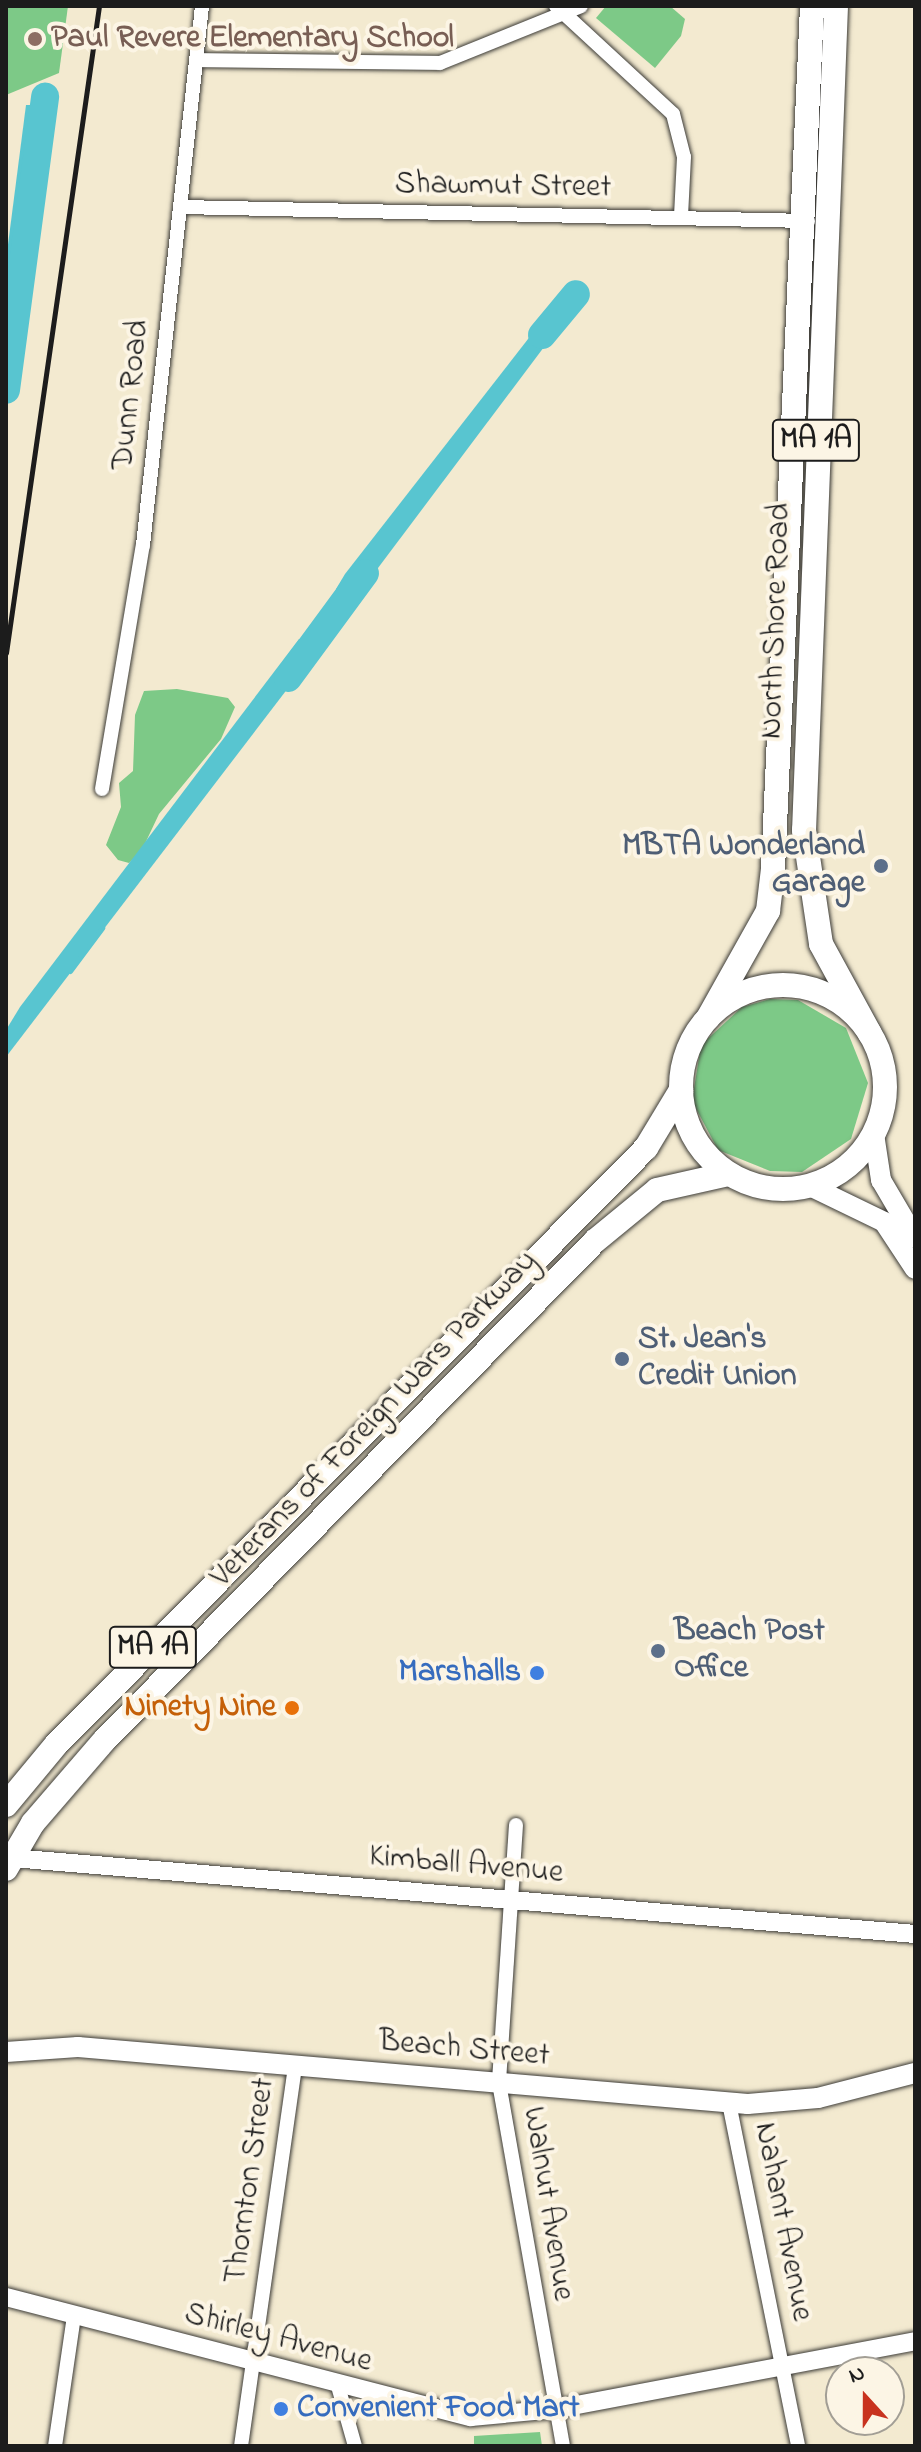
<!DOCTYPE html>
<html>
<head>
<meta charset="utf-8">
<style>
	body { margin:0 }
	#map { position:relative; width:921px; height:2452px; overflow:hidden; background:#f3ead0; font-family:"Indie Flower",sans-serif }
	div>[style] { position:absolute }
	.green>* { inset:0; background:#7dc987 }
	.water>* { inset:0; background:#58c5d0 }
	.stream>* { height:5px; margin:-2.5px; padding:0 2.5px; transform-origin:2.5px; border-radius:2.5px; background:#58c5d0 }
	.river>* { height:28px; margin:-14px; padding:0 14px; transform-origin:14px; border-radius:14px; background:#58c5d0 }
	.roads { filter:drop-shadow(0 0 2px #3c3b37) drop-shadow(0 0 2px #3c3b37) }
	.minor>* { height:14px; margin:-7px; padding:0 7px; transform-origin:7px; border-radius:7px; background:#fff }
	.tertiary>* { height:18px; margin:-9px; padding:0 9px; transform-origin:9px; border-radius:9px; background:#fff }
	.secondary>* { height:20px; margin:-10px; padding:0 10px; transform-origin:10px; border-radius:10px; background:#fff }
	.trunk>* { height:24px; margin:-12px; padding:0 12px; transform-origin:12px; border-radius:12px; background:#fff }
	.trunk>.ring { margin:-12px; padding:0; box-sizing:content-box; background:none; border:24px solid #fff; border-radius:50% }
	.rail>* { height:5px; margin:-2.5px; padding:0 2.5px; transform-origin:2.5px; border-radius:2.5px; background:#1c1c1c }
	.dots>* { width:22px; height:22px; translate:-50% -50%; box-sizing:border-box; border:4px solid #fcf5e5; border-radius:50% }
	span { translate:-50% -50%; white-space:nowrap; text-align:center; line-height:1.15; -webkit-text-stroke:8px #fcf5e5; paint-order:stroke }
	.shield-label span { padding:2px 6px; background:#fcf5e5; border:2px solid; border-radius:6px; -webkit-text-stroke-width:0 }
	.shield-label { font-size:30px; color:#1c1c1c; font-weight:700 }
	.education-label { font-size:32px; color:#785e54; font-weight:700 }
	.left { translate:0 -50%; text-align:left }
	.street-label { font-size:32px; color:#1c1c1c }
	.service-label { font-size:32px; color:#4e5e75; font-weight:700 }
	.right { translate:-100% -50%; text-align:right }
	.shop-label { font-size:32px; color:#366cbe; font-weight:700 }
	.food-label { font-size:32px; color:#c56008; font-weight:700 }
	.frame { position:absolute; inset:0; border:8px solid #1c1c1c; pointer-events:none }
	.north { position:absolute; left:825px; top:2356px; width:80px; height:80px; box-sizing:border-box; background:#fcf5e5; border:2px solid #a29e95; border-radius:50%; rotate:339deg; font-size:22px; font-weight:700; line-height:32px; text-align:center; color:#1c1c1c }
	.north::after { content:''; display:block; margin:auto; width:28px; height:36px; background:#c8321e; clip-path:polygon(50% 0,100% 100%,50% 72%,0 100%) }
</style>
</head>
<body>
<div id="map">
	<div class="green">
		<div style="clip-path:polygon(6px 6px,68px 6px,59px 73px,6px 95px)"></div>
		<div style="clip-path:polygon(606px 6px,670px 6px,685px 19px,681px 36px,655px 68px,596px 18px)"></div>
		<div style="clip-path:polygon(177px 689px,228px 698px,235px 707px,221px 739px,159px 814px,141px 852px,129px 863px,118px 860px,106px 845px,121px 807px,119px 783px,133px 771px,135px 715px,144px 691px)"></div>
		<div style="clip-path:polygon(770px 999px,798px 1000px,846px 1028px,868px 1083px,851px 1139px,802px 1172px,770px 1171px,718px 1150px,692px 1101px,701px 1045px,742px 1007px)"></div>
		<div style="clip-path:polygon(540px 2432px,542px 2446px,474px 2446px,474px 2436px)"></div>
	</div>
	<div class="water">
		<div style="clip-path:polygon(26px 105px,41px 105px,6px 400px,6px 260px)"></div>
		<div style="clip-path:polygon(560px 298px,567px 310px,556px 331px,372px 576px,344px 603px,336px 589px,345px 574px)"></div>
		<div style="clip-path:polygon(299px 639px,310px 642px,310px 651px,285px 692px,6px 1057px,6px 1030px,20px 1007px)"></div>
	</div>
	<div class="stream">
		<div style="left:70px;top:971px;width:54px;rotate:-53.3deg"></div>
	</div>
	<div class="river">
		<div style="left:542px;top:335px;width:53px;rotate:-50.3deg"></div>
		<div style="left:6px;top:390px;width:296px;rotate:-82.4deg"></div>
		<div style="left:288px;top:678px;width:130px;rotate:-53.7deg"></div>
	</div>
	<div class="roads">
		<div class="minor">
			<div style="left:556px;top:6px;width:159px;rotate:42.7deg"></div>
			<div style="left:673px;top:114px;width:44px;rotate:75.7deg"></div>
			<div style="left:684px;top:157px;width:60px;rotate:92.9deg"></div>
			<div style="left:196px;top:60px;width:244px;rotate:0.7deg"></div>
			<div style="left:440px;top:63px;width:152px;rotate:-22deg"></div>
			<div style="left:181px;top:207px;width:627px;rotate:1.28deg"></div>
			<div style="left:102px;top:789px;width:247px;rotate:-80.5deg"></div>
			<div style="left:143px;top:545px;width:542px;rotate:-83.75deg"></div>
			<div style="left:516px;top:1825px;width:259px;rotate:93.8deg"></div>
			<div style="left:499px;top:2083px;width:369px;rotate:80deg"></div>
			<div style="left:729px;top:2103px;width:350px;rotate:78.6deg"></div>
			<div style="left:338px;top:2386px;width:62px;rotate:74.2deg"></div>
			<div style="left:55px;top:2446px;width:131px;rotate:-81.7deg"></div>
			<div style="left:241px;top:2446px;width:385px;rotate:-81.9deg"></div>
		</div>
		<div class="tertiary">
			<div style="left:12px;top:1858px;width:906px;rotate:4.81deg"></div>
			<div style="left:6px;top:2297px;width:480px;rotate:14.5deg"></div>
			<div style="left:471px;top:2417px;width:85px;rotate:-5.4deg"></div>
			<div style="left:556px;top:2409px;width:365px;rotate:-10.7deg"></div>
		</div>
		<div class="secondary">
			<div style="left:874px;top:1134px;width:47px;rotate:81.3deg"></div>
			<div style="left:881px;top:1180px;width:67px;rotate:59.6deg"></div>
			<div style="left:810px;top:1186px;width:82px;rotate:25.9deg"></div>
			<div style="left:884px;top:1222px;width:56px;rotate:56.6deg"></div>
			<div style="left:6px;top:2052px;width:72px;rotate:-4deg"></div>
			<div style="left:78px;top:2047px;width:672px;rotate:4.86deg"></div>
			<div style="left:748px;top:2104px;width:70px;rotate:-4.9deg"></div>
			<div style="left:818px;top:2098px;width:100px;rotate:-14.5deg"></div>
		</div>
		<div class="trunk">
			<div style="left:836px;top:6px;width:825px;rotate:92.22deg"></div>
			<div style="left:804px;top:830px;width:115px;rotate:81.5deg"></div>
			<div style="left:821px;top:944px;width:102px;rotate:61.4deg"></div>
			<div class="ring" style="left:681px;top:985px;width:180px;height:180px"></div>
			<div style="left:708px;top:1018px;width:123px;rotate:-60.7deg"></div>
			<div style="left:768px;top:911px;width:42px;rotate:-83.2deg"></div>
			<div style="left:773px;top:869px;width:864px;rotate:-87.41deg"></div>
			<div style="left:6px;top:1805px;width:77px;rotate:-50.3deg"></div>
			<div style="left:55px;top:1746px;width:841px;rotate:-45.34deg"></div>
			<div style="left:646px;top:1148px;width:68px;rotate:-58.9deg"></div>
			<div style="left:6px;top:1869px;width:53px;rotate:-59.6deg"></div>
			<div style="left:33px;top:1823px;width:107px;rotate:-49.2deg"></div>
			<div style="left:103px;top:1742px;width:702px;rotate:-45.52deg"></div>
			<div style="left:595px;top:1241px;width:80px;rotate:-39.4deg"></div>
			<div style="left:657px;top:1190px;width:73px;rotate:-12.7deg"></div>
		</div>
	</div>
	<div class="rail">
		<div style="left:6px;top:653px;width:654px;rotate:-81.82deg"></div>
	</div>
	<div class="dots">
		<div style="left:35px;top:39px;background:#8d6e63"></div>
		<div style="left:881px;top:866px;background:#5c6f8a"></div>
		<div style="left:622px;top:1359px;background:#5c6f8a"></div>
		<div style="left:658px;top:1651px;background:#5c6f8a"></div>
		<div style="left:537px;top:1673px;background:#3f7fe0"></div>
		<div style="left:292px;top:1708px;background:#e8710a"></div>
		<div style="left:281px;top:2409px;background:#3f7fe0"></div>
	</div>
	<div class="shield-label">
		<span style="left:816px;top:440px">MA 1A</span>
		<span style="left:153px;top:1647px">MA 1A</span>
	</div>
	<div class="education-label">
		<span class="left" style="left:51px;top:39px">Paul Revere Elementary School</span>
	</div>
	<div class="street-label">
		<span style="left:503px;top:187px;rotate:1deg">Shawmut Street</span>
		<span style="left:132px;top:395px;rotate:-84deg">Dunn Road</span>
		<span style="left:777px;top:621px;rotate:-88deg">North Shore Road</span>
		<span style="left:375px;top:1420px;rotate:-46deg">Veterans of Foreign Wars Parkway</span>
		<span style="left:466px;top:1866px;rotate:5deg">Kimball Avenue</span>
		<span style="left:464px;top:2050px;rotate:5deg">Beach Street</span>
		<span style="left:251px;top:2181px;rotate:-82deg">Thornton Street</span>
		<span style="left:547px;top:2204px;rotate:81deg">Walnut Avenue</span>
		<span style="left:782px;top:2222px;rotate:79deg">Nahant Avenue</span>
		<span style="left:278px;top:2339px;rotate:15deg">Shirley Avenue</span>
	</div>
	<div class="service-label">
		<span class="right" style="left:865px;top:866px">MBTA Wonderland<br>Garage</span>
		<span class="left" style="left:638px;top:1359px">St. Jean's<br>Credit Union</span>
		<span class="left" style="left:674px;top:1651px">Beach Post<br>Office</span>
	</div>
	<div class="shop-label">
		<span class="right" style="left:521px;top:1673px">Marshalls</span>
		<span class="left" style="left:297px;top:2409px">Convenient Food Mart</span>
	</div>
	<div class="food-label">
		<span class="right" style="left:276px;top:1708px">Ninety Nine</span>
	</div>
	<div class="frame"></div>
	<div class="north">N</div>
</div>
</body>
</html>
